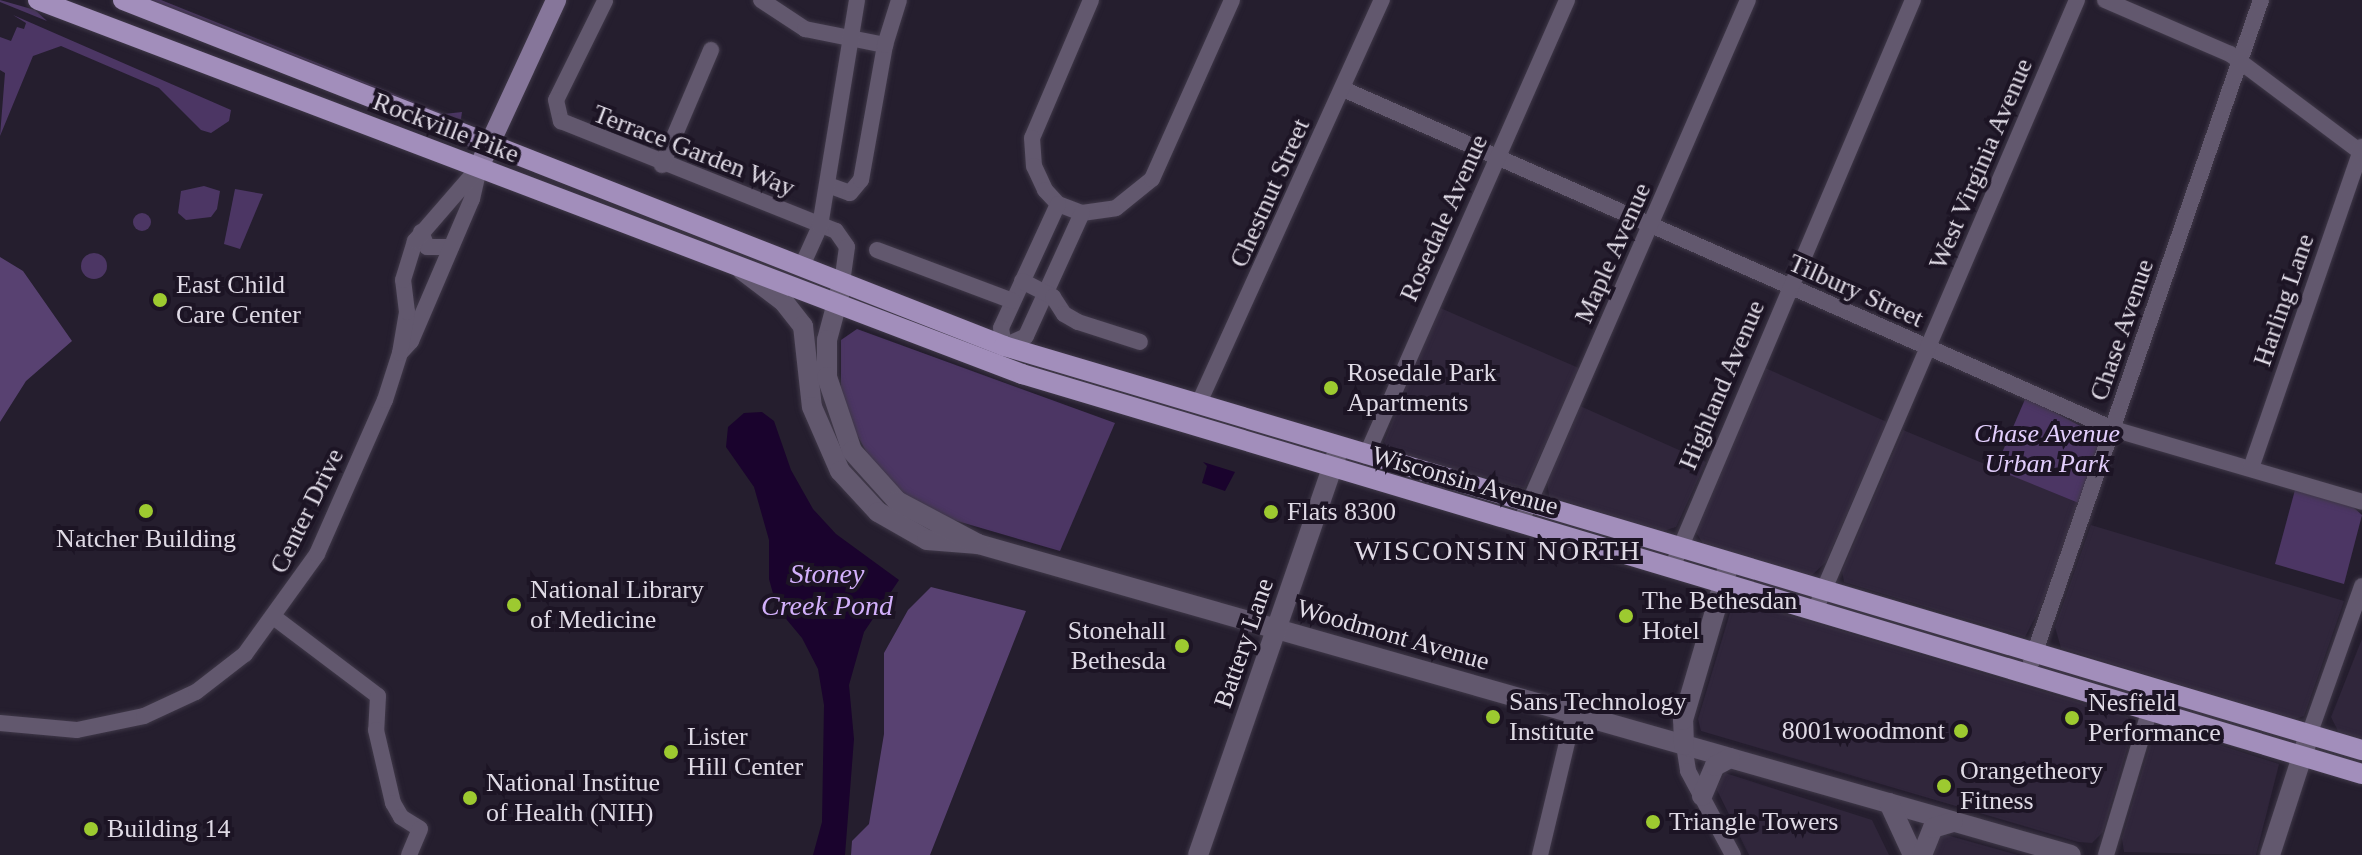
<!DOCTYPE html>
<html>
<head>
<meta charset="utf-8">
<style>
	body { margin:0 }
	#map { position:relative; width:2362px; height:855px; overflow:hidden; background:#251e2e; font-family:"Times New Roman",serif }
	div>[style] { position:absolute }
	.built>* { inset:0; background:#30263b }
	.green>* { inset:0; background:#4c3664 }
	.round { border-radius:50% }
	.forest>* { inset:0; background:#584171 }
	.water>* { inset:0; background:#1a032d }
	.roads { filter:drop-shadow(0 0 2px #3f3848) drop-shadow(0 0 2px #3f3848) }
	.minor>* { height:16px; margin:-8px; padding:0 8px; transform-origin:8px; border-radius:8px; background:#62586e }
	.tertiary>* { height:20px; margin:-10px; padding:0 10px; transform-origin:10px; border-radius:10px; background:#62586e }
	.secondary>* { height:20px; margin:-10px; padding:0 10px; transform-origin:10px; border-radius:10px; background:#86769a }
	.primary>* { height:20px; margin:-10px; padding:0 10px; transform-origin:10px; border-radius:10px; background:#a28ebb }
	.dots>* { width:22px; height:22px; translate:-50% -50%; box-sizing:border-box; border:4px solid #1c1424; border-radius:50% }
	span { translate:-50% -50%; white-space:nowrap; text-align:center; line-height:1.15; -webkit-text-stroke:8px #1c1424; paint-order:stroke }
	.street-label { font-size:26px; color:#dfdae5 }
	.poi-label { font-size:26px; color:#dfdae5 }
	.left { translate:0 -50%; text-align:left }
	.right { translate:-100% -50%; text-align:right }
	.park-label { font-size:26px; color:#e2cefc; font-style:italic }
	.neighbourhood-label { font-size:28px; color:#dfdae5; letter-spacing:2px }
	.water-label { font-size:28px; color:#d3b0fc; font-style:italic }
</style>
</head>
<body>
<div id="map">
	<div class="built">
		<div style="clip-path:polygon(1438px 307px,1581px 369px,1525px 488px,1392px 453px,1384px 442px)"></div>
		<div style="clip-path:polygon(1763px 367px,1887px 422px,1826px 562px,1811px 576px,1704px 545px,1695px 531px)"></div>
		<div style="clip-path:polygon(1580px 406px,1706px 462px,1676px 527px,1660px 532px,1549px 496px,1547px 481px)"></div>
		<div style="clip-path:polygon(1903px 430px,2081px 504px,2058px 573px,2025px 637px,1844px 582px,1842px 571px)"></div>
		<div style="clip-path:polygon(2091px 525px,2344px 601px,2304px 716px,2292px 720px,2061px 648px,2055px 627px)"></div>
		<div style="clip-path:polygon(1742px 601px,2128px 717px,2132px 732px,2103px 832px,2092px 843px,2078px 842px,1701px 731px,1698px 719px,1732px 606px)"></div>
		<div style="clip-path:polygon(2362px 639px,2362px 740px,2339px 733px,2331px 717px)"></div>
		<div style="clip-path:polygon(2166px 728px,2279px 764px,2256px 855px,2124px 852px,2122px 838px,2151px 741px)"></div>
		<div style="clip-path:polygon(1725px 773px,1872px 820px,1889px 855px,1749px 855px,1716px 788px)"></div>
		<div style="clip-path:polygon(1943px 834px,2018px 855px,1929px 855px,1930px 839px)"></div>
	</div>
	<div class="green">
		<div style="clip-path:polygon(0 0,35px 10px,47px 21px,0 2px)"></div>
		<div style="clip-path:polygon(150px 0,161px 0,444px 114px,462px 112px,461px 119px,450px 118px)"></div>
		<div style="clip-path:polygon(13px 15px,231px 110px,229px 121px,211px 133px,201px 130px,159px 88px,61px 46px,33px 56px,0 136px,5px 73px,0 70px,0 37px,11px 41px,17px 27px,24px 29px,26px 23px)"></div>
		<div style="clip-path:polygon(204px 186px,220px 191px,217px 209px,211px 217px,186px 220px,178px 213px,181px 191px)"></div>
		<div style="clip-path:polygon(235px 189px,263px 194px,240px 249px,224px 244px)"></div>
		<div class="round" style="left:133px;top:213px;width:18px;height:18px"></div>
		<div class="round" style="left:81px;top:253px;width:26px;height:26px"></div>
		<div style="clip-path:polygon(857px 329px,1115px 423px,1060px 551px,940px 516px,900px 492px,874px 466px,850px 422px,841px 388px,841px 340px)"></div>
		<div style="clip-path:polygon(2026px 397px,2101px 437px,2081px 504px,1995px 469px)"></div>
		<div style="clip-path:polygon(2295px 490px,2353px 507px,2362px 515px,2344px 584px,2275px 564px)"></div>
	</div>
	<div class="forest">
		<div style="clip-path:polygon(0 257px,23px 271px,72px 341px,26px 381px,0 422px)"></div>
		<div style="clip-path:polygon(931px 587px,1026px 611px,930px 855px,851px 855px,852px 841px,869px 824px,884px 734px,884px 653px,908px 610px)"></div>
	</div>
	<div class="water">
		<div style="clip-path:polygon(762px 412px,774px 421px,791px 470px,813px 509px,836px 534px,899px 580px,864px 632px,849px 685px,854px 739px,845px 855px,813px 855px,822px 822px,824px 705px,818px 669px,802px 638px,777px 608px,769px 579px,769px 540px,754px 487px,726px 447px,728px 427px,744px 413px)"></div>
		<div style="clip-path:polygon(1203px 462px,1235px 472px,1225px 491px,1202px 483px,1207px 466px)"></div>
	</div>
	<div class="roads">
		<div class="minor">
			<div style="left:761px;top:0;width:53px;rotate:33.4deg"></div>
			<div style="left:805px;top:29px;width:82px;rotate:11.3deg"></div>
			<div style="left:1091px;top:0;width:150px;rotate:113.1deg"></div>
			<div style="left:1032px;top:138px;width:28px;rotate:86deg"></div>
			<div style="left:1034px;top:166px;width:26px;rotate:65deg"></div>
			<div style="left:1045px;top:190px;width:19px;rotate:47deg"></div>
			<div style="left:1058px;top:204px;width:26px;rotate:21deg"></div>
			<div style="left:1082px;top:213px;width:34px;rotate:-8deg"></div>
			<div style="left:1116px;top:208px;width:46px;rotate:-38.9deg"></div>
			<div style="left:1152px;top:179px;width:196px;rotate:-65.9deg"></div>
			<div style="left:2105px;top:0;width:136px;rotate:23.4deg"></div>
			<div style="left:2230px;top:54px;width:165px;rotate:36.9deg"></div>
			<div style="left:605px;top:1px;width:110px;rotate:116.3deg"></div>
			<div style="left:556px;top:100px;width:22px;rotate:77deg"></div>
			<div style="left:561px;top:121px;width:296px;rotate:21.8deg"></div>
			<div style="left:836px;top:231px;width:19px;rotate:55deg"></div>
			<div style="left:847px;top:247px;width:37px;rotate:98deg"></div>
			<div style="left:1343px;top:89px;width:842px;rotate:23.82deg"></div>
			<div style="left:2113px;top:429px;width:259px;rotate:16.3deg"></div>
			<div style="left:662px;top:165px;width:125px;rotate:-66.9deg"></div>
			<div style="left:828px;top:185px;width:23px;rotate:20deg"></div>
			<div style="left:850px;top:193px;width:17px;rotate:-50deg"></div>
			<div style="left:861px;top:180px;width:137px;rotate:-79.9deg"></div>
			<div style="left:885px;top:45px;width:47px;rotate:-72.7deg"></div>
			<div style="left:1058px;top:204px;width:136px;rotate:114.7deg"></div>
			<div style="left:1001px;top:328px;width:18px;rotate:81deg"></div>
			<div style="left:1004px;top:346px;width:24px;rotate:-24deg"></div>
			<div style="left:1026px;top:336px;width:135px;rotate:-65.5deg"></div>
			<div style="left:421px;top:232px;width:16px;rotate:68deg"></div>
			<div style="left:427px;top:247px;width:24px"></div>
			<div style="left:877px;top:250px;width:145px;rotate:20.6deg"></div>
			<div style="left:801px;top:268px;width:46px;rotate:-65.7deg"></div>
			<div style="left:820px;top:226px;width:229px;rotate:-80.7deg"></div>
			<div style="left:1022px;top:281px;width:35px;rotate:27deg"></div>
			<div style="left:1053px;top:297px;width:20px;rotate:57deg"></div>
			<div style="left:1064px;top:314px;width:16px;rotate:30deg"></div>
			<div style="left:1078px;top:322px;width:65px;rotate:17.9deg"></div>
			<div style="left:400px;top:353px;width:16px;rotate:-47deg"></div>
			<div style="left:411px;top:341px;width:155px;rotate:-66.8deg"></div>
			<div style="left:472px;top:199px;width:28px;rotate:-77deg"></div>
			<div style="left:1198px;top:405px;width:445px;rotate:-65.6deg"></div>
			<div style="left:1366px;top:456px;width:498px;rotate:-66.2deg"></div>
			<div style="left:2251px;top:468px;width:340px;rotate:-70.9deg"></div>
			<div style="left:1520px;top:524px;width:571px;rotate:-66.49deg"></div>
			<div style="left:1676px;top:558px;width:606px;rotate:-66.99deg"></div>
			<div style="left:1819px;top:601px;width:654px;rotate:-66.77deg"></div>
			<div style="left:275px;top:618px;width:129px;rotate:37.1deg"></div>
			<div style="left:378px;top:696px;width:34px;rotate:93deg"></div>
			<div style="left:376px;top:730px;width:75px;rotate:76.9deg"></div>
			<div style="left:393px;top:803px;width:16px;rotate:60deg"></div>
			<div style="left:401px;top:817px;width:22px;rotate:32deg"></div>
			<div style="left:420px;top:829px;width:28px;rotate:113deg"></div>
			<div style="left:2031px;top:663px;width:702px;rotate:-70.87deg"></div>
			<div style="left:0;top:723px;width:77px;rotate:5.2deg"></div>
			<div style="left:77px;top:730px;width:68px;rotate:-11.8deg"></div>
			<div style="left:144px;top:716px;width:57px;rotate:-24.8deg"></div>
			<div style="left:196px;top:692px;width:62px;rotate:-37.8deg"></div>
			<div style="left:245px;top:654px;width:123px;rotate:-54.2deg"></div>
			<div style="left:317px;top:554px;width:168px;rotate:-66.2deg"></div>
			<div style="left:385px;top:400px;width:49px;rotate:-72.3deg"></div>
			<div style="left:400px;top:353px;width:42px;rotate:-80.3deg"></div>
			<div style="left:407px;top:312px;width:32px;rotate:-97deg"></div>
			<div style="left:403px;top:280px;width:41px;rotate:-72.9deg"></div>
			<div style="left:415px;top:241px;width:98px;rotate:-49.1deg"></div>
			<div style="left:2309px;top:735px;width:158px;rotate:-70.4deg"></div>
			<div style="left:1684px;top:745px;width:26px;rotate:81deg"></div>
			<div style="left:1688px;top:771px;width:95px;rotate:61.8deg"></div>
			<div style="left:1540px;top:855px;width:146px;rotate:-76.5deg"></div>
			<div style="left:2106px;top:855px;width:163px;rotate:-73.2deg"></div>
		</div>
		<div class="tertiary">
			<div style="left:742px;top:270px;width:53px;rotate:37.3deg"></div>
			<div style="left:784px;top:302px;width:31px;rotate:52deg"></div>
			<div style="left:803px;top:326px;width:81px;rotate:83.7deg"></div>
			<div style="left:812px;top:407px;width:70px;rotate:66.4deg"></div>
			<div style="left:840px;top:471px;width:56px;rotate:47.2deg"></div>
			<div style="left:878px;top:512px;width:56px;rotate:29.7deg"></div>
			<div style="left:927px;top:540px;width:51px;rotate:4.5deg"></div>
			<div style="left:978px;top:544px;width:1136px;rotate:15.88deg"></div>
			<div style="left:842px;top:284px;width:58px;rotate:105deg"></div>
			<div style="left:827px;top:340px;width:37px;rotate:90deg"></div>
			<div style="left:827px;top:377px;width:78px;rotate:71.3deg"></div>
			<div style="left:852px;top:451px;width:67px;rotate:48deg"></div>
			<div style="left:897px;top:501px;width:92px;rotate:28deg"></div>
			<div style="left:1684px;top:745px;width:25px;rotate:-92deg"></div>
			<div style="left:1683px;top:720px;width:163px;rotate:-73.6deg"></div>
			<div style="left:1702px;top:796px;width:33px;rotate:-67deg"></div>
			<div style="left:1715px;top:766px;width:17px;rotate:-28deg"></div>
			<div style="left:1889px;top:803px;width:57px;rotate:65.2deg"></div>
			<div style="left:1198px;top:855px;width:431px;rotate:-70.9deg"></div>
			<div style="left:1922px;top:855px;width:29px;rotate:-68deg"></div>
			<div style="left:1933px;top:828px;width:21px;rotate:-17deg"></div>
			<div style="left:2270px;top:855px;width:126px;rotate:-72deg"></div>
		</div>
		<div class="secondary">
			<div style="left:479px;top:167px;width:184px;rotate:-65.2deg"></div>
		</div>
		<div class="primary">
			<div style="left:38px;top:0;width:1053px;rotate:20.81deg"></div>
			<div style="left:1022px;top:374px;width:1398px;rotate:16.62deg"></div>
			<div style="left:123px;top:0;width:947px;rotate:21.44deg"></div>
			<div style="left:1004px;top:346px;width:1417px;rotate:16.57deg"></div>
		</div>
	</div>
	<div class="dots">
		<div style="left:160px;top:300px;background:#9dca30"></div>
		<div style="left:1331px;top:388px;background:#9dca30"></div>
		<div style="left:146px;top:511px;background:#9dca30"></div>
		<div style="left:1271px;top:512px;background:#9dca30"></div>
		<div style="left:514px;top:605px;background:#9dca30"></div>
		<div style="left:1626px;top:616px;background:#9dca30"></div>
		<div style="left:1182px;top:646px;background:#9dca30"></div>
		<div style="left:1493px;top:717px;background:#9dca30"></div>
		<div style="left:2072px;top:718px;background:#9dca30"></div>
		<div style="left:1961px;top:731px;background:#9dca30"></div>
		<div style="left:671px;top:752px;background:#9dca30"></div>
		<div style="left:1944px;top:786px;background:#9dca30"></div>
		<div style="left:470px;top:798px;background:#9dca30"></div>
		<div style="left:1653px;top:822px;background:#9dca30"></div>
		<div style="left:91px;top:829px;background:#9dca30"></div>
	</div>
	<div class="street-label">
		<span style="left:446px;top:128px;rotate:21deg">Rockville Pike</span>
		<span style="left:694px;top:151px;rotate:21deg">Terrace Garden Way</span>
		<span style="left:1981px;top:164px;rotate:-67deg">West Virginia Avenue</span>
		<span style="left:1270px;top:193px;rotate:-66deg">Chestnut Street</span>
		<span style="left:1444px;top:218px;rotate:-66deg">Rosedale Avenue</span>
		<span style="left:1613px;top:253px;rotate:-66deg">Maple Avenue</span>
		<span style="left:1856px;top:291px;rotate:24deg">Tilbury Street</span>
		<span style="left:2284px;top:300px;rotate:-71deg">Harling Lane</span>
		<span style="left:2122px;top:330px;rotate:-71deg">Chase Avenue</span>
		<span style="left:1722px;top:385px;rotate:-67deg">Highland Avenue</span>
		<span style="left:1465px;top:481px;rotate:16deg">Wisconsin Avenue</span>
		<span style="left:307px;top:511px;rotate:-64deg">Center Drive</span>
		<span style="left:1393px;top:635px;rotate:16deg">Woodmont Avenue</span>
		<span style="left:1244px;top:643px;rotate:-71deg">Battery Lane</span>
	</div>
	<div class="poi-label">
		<span class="left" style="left:176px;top:300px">East Child<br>Care Center</span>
		<span class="left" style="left:1347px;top:388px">Rosedale Park<br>Apartments</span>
		<span class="left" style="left:1287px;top:512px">Flats 8300</span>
		<span style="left:146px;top:539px">Natcher Building</span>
		<span class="left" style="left:530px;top:605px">National Library<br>of Medicine</span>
		<span class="left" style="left:1642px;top:616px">The Bethesdan<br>Hotel</span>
		<span class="right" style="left:1166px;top:646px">Stonehall<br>Bethesda</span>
		<span class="left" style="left:1509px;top:717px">Sans Technology<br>Institute</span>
		<span class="left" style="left:2088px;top:718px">Nesfield<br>Performance</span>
		<span class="right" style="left:1945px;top:731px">8001woodmont</span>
		<span class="left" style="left:687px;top:752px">Lister<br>Hill Center</span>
		<span class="left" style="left:1960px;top:786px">Orangetheory<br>Fitness</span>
		<span class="left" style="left:486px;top:798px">National Institue<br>of Health (NIH)</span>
		<span class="left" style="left:1669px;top:822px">Triangle Towers</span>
		<span class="left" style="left:107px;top:829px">Building 14</span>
	</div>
	<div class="park-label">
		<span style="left:2047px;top:449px">Chase Avenue<br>Urban Park</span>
	</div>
	<div class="neighbourhood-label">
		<span style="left:1498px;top:551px">WISCONSIN NORTH</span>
	</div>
	<div class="water-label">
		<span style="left:827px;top:590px">Stoney<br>Creek Pond</span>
	</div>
</div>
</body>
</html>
